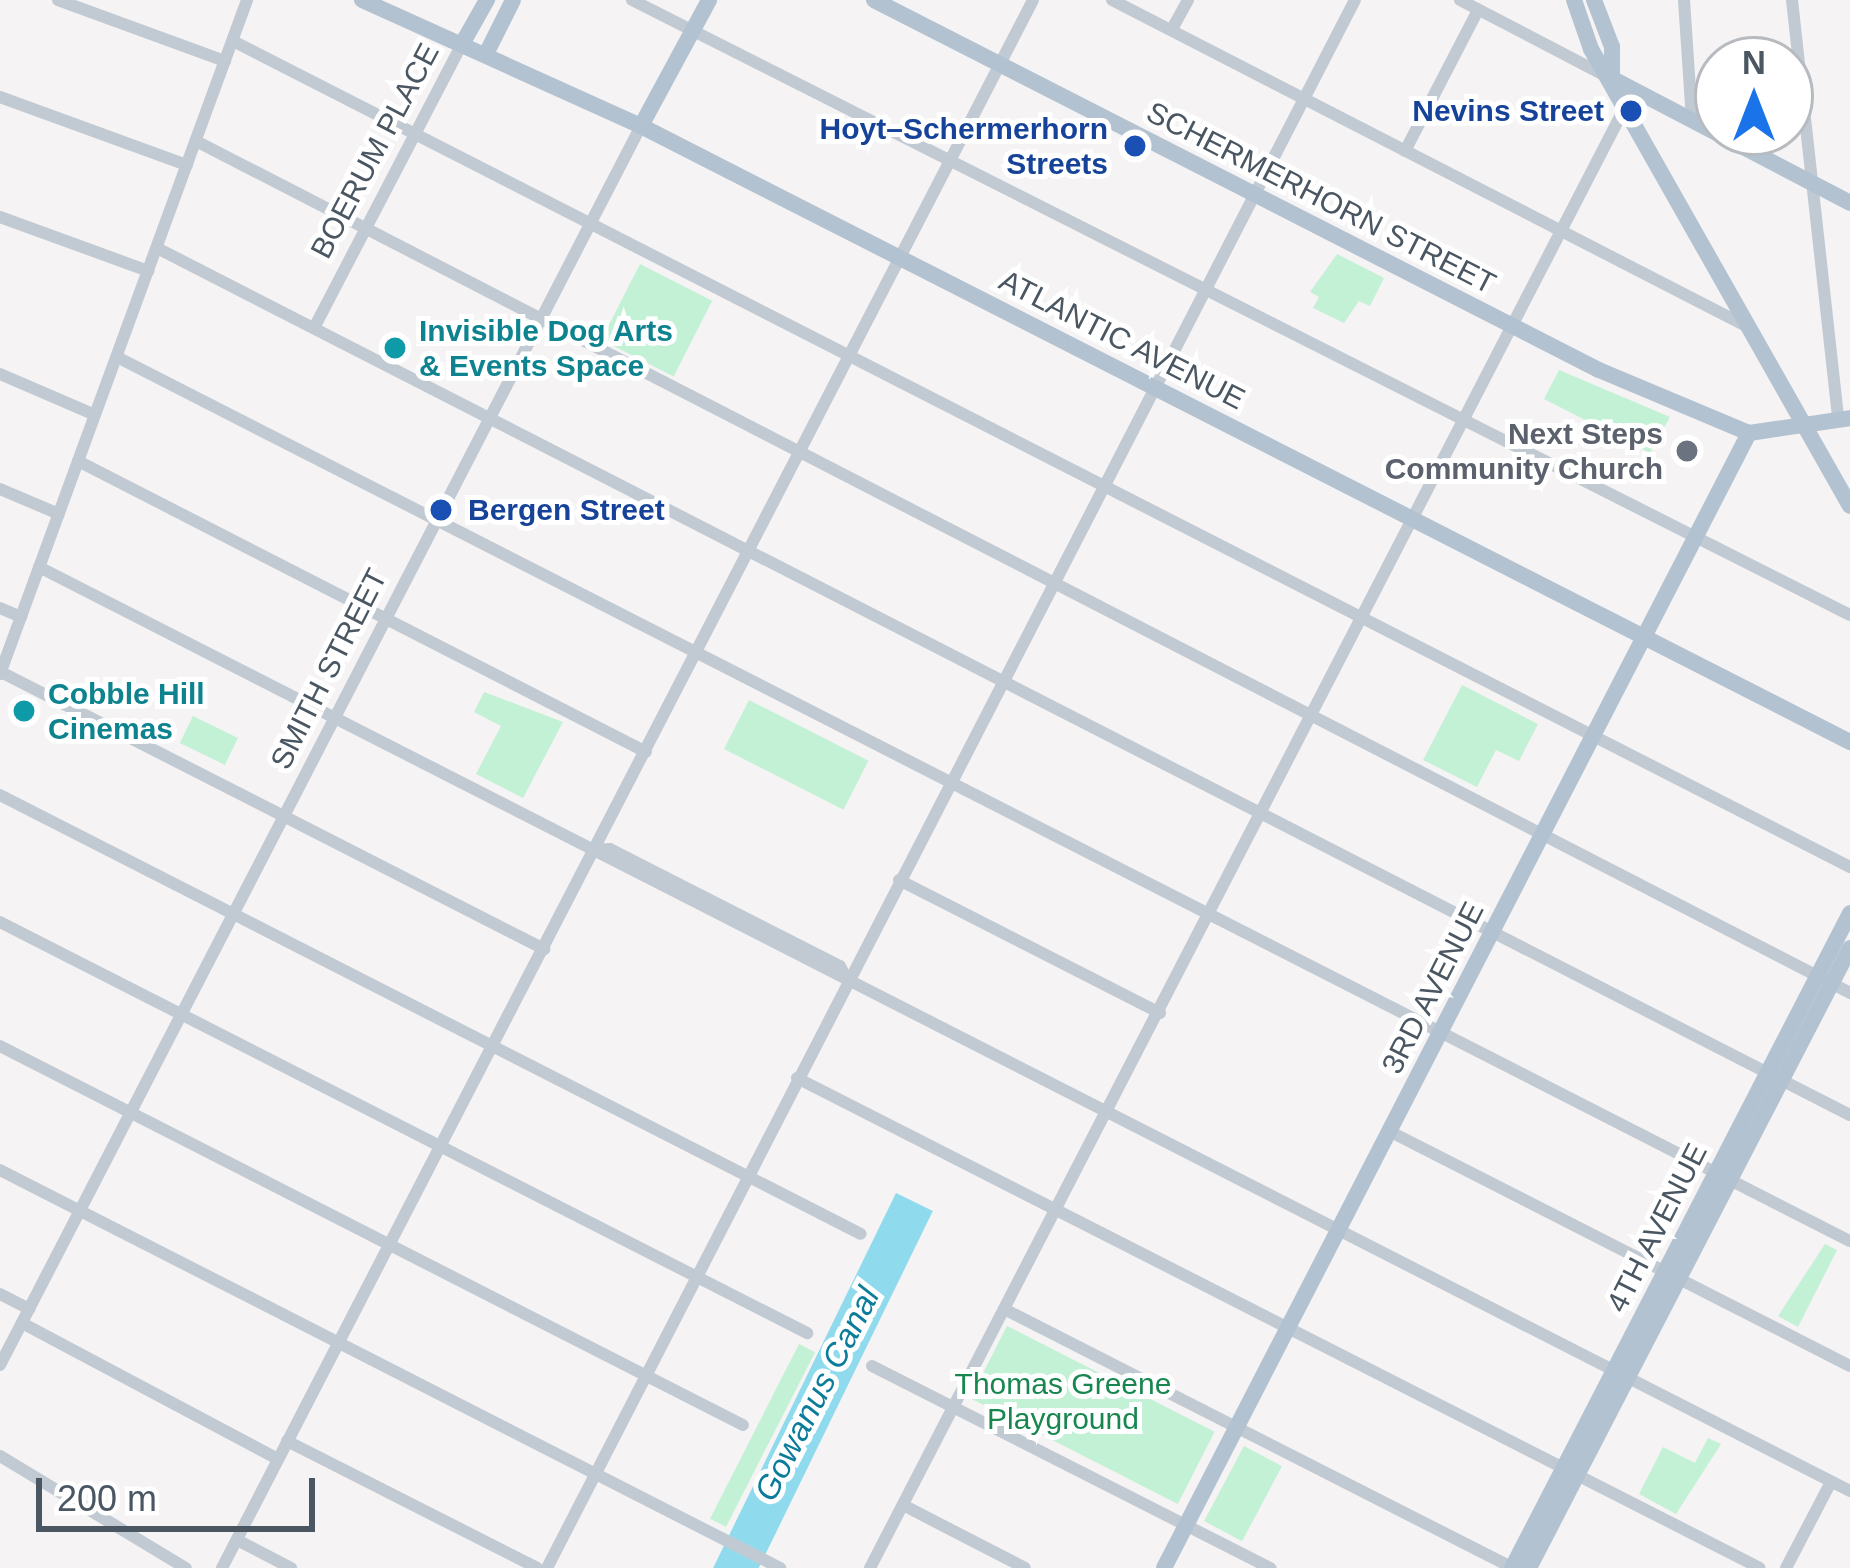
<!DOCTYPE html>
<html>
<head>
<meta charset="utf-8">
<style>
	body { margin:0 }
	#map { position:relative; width:1850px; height:1568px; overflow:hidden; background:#f5f3f3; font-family:Helvetica,sans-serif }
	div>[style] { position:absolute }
	.green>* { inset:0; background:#c3f1d5; transform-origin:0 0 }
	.water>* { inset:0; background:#90daee; transform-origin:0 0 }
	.minor>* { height:12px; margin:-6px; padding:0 6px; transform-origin:6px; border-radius:6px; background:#c1cad2 }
	.major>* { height:16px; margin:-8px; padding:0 8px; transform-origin:8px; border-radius:8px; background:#b3c2d1 }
	.dots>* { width:33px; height:33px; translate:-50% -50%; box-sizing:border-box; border:6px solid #fff; border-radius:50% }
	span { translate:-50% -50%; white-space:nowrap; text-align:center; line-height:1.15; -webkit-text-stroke:10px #fff; paint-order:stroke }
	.transit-label { font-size:30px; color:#164399; font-weight:700 }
	.right { translate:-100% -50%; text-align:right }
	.left { translate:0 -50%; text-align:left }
	.street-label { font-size:30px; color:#4a5661 }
	.culture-label { font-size:30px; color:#0d838f; font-weight:700 }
	.worship-label { font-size:30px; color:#5b616d; font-weight:700 }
	.park-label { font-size:30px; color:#17864f }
	.water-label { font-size:33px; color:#0c7c9b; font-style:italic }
	.north { position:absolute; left:1694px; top:36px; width:120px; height:120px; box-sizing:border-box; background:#fff; border:3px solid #b7bbc0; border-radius:50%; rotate:0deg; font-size:33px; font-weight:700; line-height:48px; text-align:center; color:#4a5661 }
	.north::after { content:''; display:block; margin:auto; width:42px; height:54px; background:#1a73e8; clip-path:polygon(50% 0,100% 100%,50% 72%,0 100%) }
	.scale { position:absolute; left:36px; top:1478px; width:279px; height:54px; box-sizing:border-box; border:6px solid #4a5661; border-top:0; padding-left:15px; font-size:36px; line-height:42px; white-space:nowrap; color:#4a5661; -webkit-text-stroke:9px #fff; paint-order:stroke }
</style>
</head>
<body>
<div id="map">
	<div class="green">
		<div style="clip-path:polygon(1337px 254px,1384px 278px,1370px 306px,1359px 301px,1344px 323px,1313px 308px,1319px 297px,1310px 292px)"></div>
		<div style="left:640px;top:264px;width:81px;height:85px;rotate:27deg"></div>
		<div style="clip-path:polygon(1559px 370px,1670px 417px,1650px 453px,1544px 399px)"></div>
		<div style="clip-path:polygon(1462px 685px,1538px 724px,1519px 761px,1496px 750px,1477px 787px,1423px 760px)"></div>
		<div style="clip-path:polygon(484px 692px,563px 722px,523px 798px,476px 774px,501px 726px,474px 712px)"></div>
		<div style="left:749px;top:700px;width:134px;height:55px;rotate:27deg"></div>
		<div style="left:193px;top:716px;width:50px;height:30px;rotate:26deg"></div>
		<div style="clip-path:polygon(1825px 1244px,1837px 1250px,1798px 1327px,1778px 1316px)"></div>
		<div style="left:1007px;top:1326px;width:233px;height:81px;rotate:27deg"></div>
		<div style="left:799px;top:1344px;width:18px;height:196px;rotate:27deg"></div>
		<div style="clip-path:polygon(1708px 1438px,1721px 1444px,1676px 1514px,1639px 1494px,1663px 1447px,1695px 1463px)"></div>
		<div style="left:1244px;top:1446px;width:43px;height:85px;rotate:28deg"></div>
	</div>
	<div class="water">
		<div style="left:896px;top:1193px;width:41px;height:421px;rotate:26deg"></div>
	</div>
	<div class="minor">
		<div style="left:58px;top:0;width:178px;rotate:20.1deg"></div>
		<div style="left:632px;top:0;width:1364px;rotate:26.79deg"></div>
		<div style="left:1112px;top:0;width:715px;rotate:27.21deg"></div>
		<div style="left:1460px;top:0;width:162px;rotate:27.5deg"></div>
		<div style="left:1684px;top:0;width:120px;rotate:86.2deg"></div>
		<div style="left:1792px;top:0;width:422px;rotate:83.7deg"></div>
		<div style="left:1172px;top:29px;width:33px;rotate:-61deg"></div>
		<div style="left:233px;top:41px;width:1816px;rotate:27.06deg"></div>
		<div style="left:0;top:97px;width:199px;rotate:20deg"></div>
		<div style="left:196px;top:141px;width:1861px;rotate:27.25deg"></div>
		<div style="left:1405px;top:151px;width:159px;rotate:-62.6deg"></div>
		<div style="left:0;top:217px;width:158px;rotate:20deg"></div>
		<div style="left:157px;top:248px;width:1902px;rotate:27.12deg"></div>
		<div style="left:314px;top:328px;width:320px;rotate:-62.5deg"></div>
		<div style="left:117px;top:357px;width:1945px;rotate:27.03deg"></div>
		<div style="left:0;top:374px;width:103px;rotate:23.3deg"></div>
		<div style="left:78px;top:461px;width:638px;rotate:27.13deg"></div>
		<div style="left:0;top:489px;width:64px;rotate:23deg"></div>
		<div style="left:39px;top:567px;width:2033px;rotate:27.03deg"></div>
		<div style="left:0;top:608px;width:23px;rotate:23deg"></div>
		<div style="left:1px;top:672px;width:610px;rotate:27.03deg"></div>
		<div style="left:0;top:674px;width:718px;rotate:-69.87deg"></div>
		<div style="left:0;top:795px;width:966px;rotate:27.02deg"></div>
		<div style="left:595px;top:850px;width:15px;rotate:-4deg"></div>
		<div style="left:610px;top:849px;width:258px;rotate:27deg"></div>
		<div style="left:840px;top:966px;width:15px;rotate:62deg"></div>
		<div style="left:899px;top:880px;width:293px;rotate:27deg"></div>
		<div style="left:0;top:922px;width:906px;rotate:26.99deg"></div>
		<div style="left:0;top:1046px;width:834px;rotate:27.03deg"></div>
		<div style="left:797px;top:1078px;width:1080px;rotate:26.97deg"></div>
		<div style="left:1389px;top:1131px;width:517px;rotate:27.01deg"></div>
		<div style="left:0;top:1170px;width:876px;rotate:27.03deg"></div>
		<div style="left:0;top:1294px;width:33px;rotate:27deg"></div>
		<div style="left:1004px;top:1309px;width:571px;rotate:26.97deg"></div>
		<div style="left:22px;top:1323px;width:290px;rotate:28deg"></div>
		<div style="left:0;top:1365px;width:1395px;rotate:-62.65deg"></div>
		<div style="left:872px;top:1366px;width:447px;rotate:26.9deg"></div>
		<div style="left:287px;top:1441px;width:280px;rotate:26.9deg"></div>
		<div style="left:0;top:1456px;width:217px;rotate:31.1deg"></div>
		<div style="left:903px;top:1505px;width:137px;rotate:27.3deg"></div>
		<div style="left:237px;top:1540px;width:61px;rotate:27.4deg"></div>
		<div style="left:222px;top:1568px;width:1765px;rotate:-62.65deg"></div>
		<div style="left:547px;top:1568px;width:1764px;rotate:-62.74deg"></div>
		<div style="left:870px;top:1568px;width:1649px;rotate:-62.67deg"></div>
		<div style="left:1786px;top:1568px;width:97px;rotate:-62.4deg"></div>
	</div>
	<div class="major">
		<div style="left:362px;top:0;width:306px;rotate:24.3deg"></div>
		<div style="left:641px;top:126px;width:1357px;rotate:27deg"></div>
		<div style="left:874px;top:0;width:814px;rotate:27.04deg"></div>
		<div style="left:1599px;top:370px;width:163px;rotate:22.8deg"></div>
		<div style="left:1574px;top:0;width:52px;rotate:70.9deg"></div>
		<div style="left:1591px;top:49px;width:525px;rotate:60.46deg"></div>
		<div style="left:1594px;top:0;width:50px;rotate:69deg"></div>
		<div style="left:1612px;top:47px;width:27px;rotate:90deg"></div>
		<div style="left:462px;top:44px;width:51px;rotate:-60.4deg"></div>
		<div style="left:486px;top:54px;width:60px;rotate:-63.4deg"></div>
		<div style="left:1617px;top:81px;width:263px;rotate:27.6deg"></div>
		<div style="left:641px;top:126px;width:143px;rotate:-61.6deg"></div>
		<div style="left:1749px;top:433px;width:102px;rotate:-8.4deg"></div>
		<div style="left:1164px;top:1568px;width:1277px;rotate:-62.73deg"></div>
		<div style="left:1512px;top:1568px;width:737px;rotate:-62.7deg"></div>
		<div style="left:1529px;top:1568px;width:698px;rotate:-62.63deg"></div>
	</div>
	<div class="dots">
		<div style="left:1631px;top:111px;background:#1a4fb4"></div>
		<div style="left:1135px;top:146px;background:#1a4fb4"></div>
		<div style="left:395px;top:348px;background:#0f9aa8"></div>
		<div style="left:1687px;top:451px;background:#6b7280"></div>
		<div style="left:441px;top:510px;background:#1a4fb4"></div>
		<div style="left:24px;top:711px;background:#0f9aa8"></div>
	</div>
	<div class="transit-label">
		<span class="right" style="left:1604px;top:111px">Nevins Street</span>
		<span class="right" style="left:1108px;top:146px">Hoyt–Schermerhorn<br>Streets</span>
		<span class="left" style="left:468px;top:510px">Bergen Street</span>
	</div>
	<div class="street-label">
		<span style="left:375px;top:151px;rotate:-62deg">BOERUM PLACE</span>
		<span style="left:1321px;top:198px;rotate:27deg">SCHERMERHORN STREET</span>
		<span style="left:1122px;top:340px;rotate:27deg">ATLANTIC AVENUE</span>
		<span style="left:329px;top:669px;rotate:-63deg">SMITH STREET</span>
		<span style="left:1433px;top:988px;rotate:-63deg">3RD AVENUE</span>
		<span style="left:1657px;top:1228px;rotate:-63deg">4TH AVENUE</span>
	</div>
	<div class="culture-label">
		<span class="left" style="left:419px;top:348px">Invisible Dog Arts<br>&amp; Events Space</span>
		<span class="left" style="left:48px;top:711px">Cobble Hill<br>Cinemas</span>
	</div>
	<div class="worship-label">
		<span class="right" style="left:1663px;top:451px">Next Steps<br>Community Church</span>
	</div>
	<div class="park-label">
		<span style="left:1063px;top:1401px">Thomas Greene<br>Playground</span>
	</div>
	<div class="water-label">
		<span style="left:817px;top:1394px;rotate:-63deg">Gowanus Canal</span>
	</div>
	<div class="north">N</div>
	<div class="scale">200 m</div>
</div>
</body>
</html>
